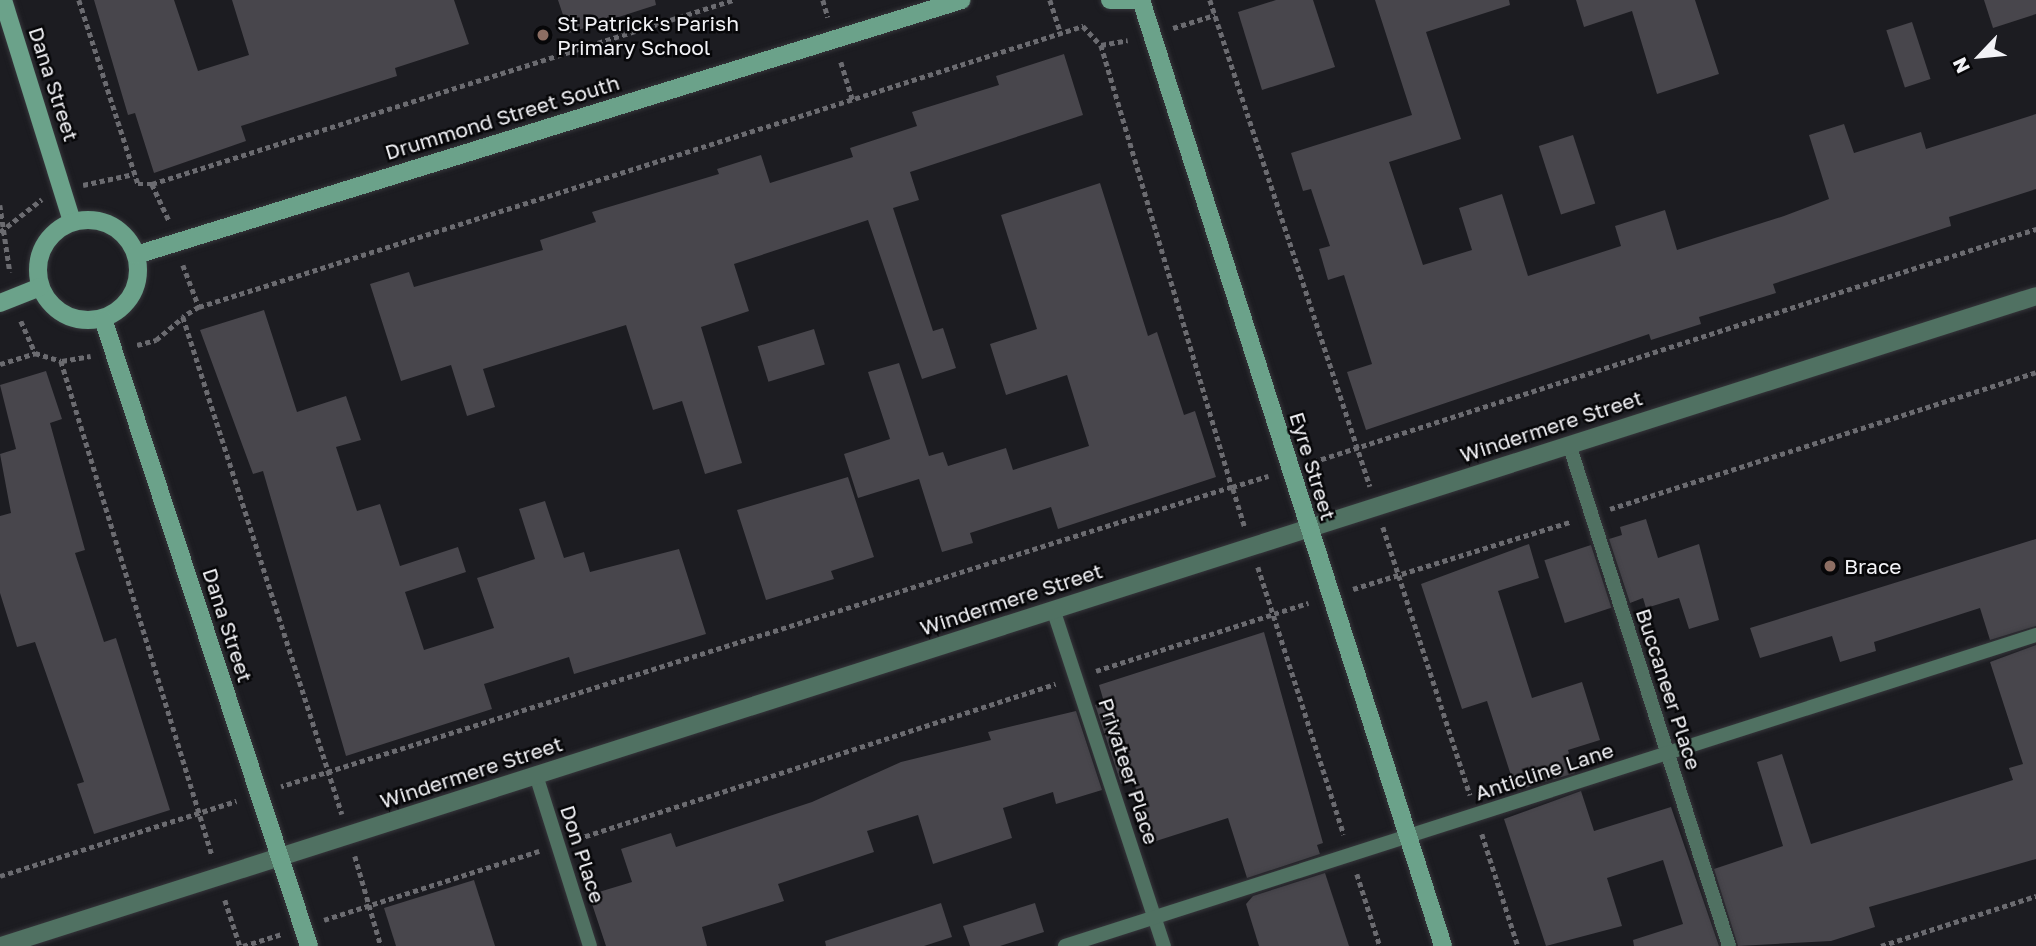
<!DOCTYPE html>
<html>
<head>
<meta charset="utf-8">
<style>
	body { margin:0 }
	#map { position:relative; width:2036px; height:946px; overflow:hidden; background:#1c1c21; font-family:"Golos Text",sans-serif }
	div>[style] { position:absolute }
	.building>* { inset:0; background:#48464c; transform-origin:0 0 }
	.path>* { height:4.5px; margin-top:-2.25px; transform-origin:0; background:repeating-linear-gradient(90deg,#6b6b70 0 5px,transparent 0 8.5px) }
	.roads { filter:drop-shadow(0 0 2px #36363b) drop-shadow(0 0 2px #36363b) }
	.lane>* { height:14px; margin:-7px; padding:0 7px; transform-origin:7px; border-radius:7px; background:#507162 }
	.street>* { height:18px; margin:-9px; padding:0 9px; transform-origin:9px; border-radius:9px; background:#507162 }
	.secondary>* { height:18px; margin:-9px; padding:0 9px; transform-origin:9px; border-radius:9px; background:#6ba28a }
	.secondary>.ring { margin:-9px; padding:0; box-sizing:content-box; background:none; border:18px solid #6ba28a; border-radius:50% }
	.dots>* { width:19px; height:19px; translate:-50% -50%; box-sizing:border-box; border:4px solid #070709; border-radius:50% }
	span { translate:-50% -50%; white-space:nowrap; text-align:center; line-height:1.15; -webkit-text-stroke:5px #070709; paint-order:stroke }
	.poi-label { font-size:21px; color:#f2f2f6 }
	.left { translate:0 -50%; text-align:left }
	.street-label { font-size:21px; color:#f2f2f6 }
	.north { position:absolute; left:1945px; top:21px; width:70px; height:70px; -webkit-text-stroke:5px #070709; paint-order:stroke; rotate:244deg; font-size:19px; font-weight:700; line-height:28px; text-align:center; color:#f2f2f6 }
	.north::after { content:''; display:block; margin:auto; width:24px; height:32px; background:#f2f2f6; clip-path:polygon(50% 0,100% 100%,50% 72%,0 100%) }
</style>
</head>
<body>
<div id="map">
	<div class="building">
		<div style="clip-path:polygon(94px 0,174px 0,198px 71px,249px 55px,232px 0,454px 0,469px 44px,395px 68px,397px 76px,241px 126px,246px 141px,154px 173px,135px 113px,128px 115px)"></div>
		<div style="clip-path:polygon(558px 0,655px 0,656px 5px,569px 33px)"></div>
		<div style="clip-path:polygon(1276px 0,1313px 0,1335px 67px,1262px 90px,1238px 12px)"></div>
		<div style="clip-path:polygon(1375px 0,1509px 0,1510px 5px,1426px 32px,1461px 139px,1389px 162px,1423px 265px,1472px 250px,1459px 208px,1502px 194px,1528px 276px,1621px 246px,1615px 226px,1665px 210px,1677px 250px,1784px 216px,1829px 199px,1809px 135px,1844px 124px,1854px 153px,1921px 132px,1926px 149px,2036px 114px,2036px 189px,1949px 217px,1951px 226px,1773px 284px,1776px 293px,1699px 317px,1701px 324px,1651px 340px,1649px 334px,1366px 430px,1347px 372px,1372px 364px,1344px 275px,1328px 280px,1319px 249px,1330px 246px,1311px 189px,1303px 191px,1291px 153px,1412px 115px)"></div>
		<div style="clip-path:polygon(1576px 0,1695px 0,1719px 74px,1657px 94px,1632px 11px,1584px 27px)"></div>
		<div style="clip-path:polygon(1984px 0,2036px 0,2036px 14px,1993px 28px)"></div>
		<div style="left:1912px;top:22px;width:60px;height:27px;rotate:72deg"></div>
		<div style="clip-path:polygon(1064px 54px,1083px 115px,910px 172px,919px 200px,893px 208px,933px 331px,943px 328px,956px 368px,922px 379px,868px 220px,734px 264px,749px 311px,701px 327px,742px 463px,705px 474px,682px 401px,653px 410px,626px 325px,483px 369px,495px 407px,467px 416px,451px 365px,401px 381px,370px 284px,409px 272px,414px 287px,543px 250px,540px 240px,596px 222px,592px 212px,719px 174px,717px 169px,761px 155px,770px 183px,853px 157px,850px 148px,917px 126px,912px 112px,999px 85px,996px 76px)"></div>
		<div style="left:1573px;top:135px;width:72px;height:36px;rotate:72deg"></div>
		<div style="clip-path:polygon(1100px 183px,1148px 336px,1157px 332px,1184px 415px,1195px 411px,1216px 477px,1058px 529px,1051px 507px,970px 533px,973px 543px,942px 552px,919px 479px,858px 498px,844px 454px,890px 439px,868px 372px,899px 363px,929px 456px,943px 452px,948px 466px,1006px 448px,1013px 470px,1089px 446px,1067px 375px,1006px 395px,990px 344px,1037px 329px,1001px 215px)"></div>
		<div style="clip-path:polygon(264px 310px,297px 412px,346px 396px,361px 440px,336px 447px,357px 511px,380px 504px,400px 566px,458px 547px,466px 572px,405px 592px,424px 650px,494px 628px,477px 578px,535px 559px,519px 509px,545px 501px,564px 558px,584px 552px,590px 572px,679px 549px,706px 634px,574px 674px,569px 657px,484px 684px,492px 709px,346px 756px,263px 471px,253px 474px,200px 330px)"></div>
		<div style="left:814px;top:329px;width:37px;height:59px;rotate:73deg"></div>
		<div style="clip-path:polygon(46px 371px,62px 419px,50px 423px,85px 550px,75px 553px,104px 642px,116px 638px,170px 810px,94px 834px,77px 784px,84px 782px,35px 642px,17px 647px,0 593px,0 516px,11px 513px,0 454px,16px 449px,0 385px)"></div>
		<div style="clip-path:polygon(848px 477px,874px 557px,831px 571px,834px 579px,766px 600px,737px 510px)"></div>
		<div style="clip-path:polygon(1646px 519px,1658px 558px,1699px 544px,1719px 620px,1689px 629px,1679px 598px,1646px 608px,1643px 598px,1630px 603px,1609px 539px,1622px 535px,1620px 527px)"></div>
		<div style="clip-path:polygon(2036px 539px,2036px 626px,1990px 640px,1980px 608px,1874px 642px,1876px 651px,1840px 662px,1832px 636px,1760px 658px,1750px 628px)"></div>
		<div style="clip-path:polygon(1529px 544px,1539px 578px,1498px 591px,1532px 698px,1582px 682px,1600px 740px,1568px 750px,1575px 773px,1516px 791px,1487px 701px,1462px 709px,1421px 584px)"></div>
		<div style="left:1591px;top:545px;width:66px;height:49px;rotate:72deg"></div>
		<div style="clip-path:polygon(1264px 632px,1323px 843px,1317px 845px,1320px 854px,1247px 878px,1228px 818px,1153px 842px,1133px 780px,1121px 784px,1095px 705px,1104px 702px,1099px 685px)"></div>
		<div style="clip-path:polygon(2036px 645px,2036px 859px,1869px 907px,1875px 927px,1831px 941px,1738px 946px,1714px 869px,1783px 846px,1757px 762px,1782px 754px,1811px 844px,2013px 780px,2009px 768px,2023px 764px,1990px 662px)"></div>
		<div style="clip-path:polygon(1076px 711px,1102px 790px,1056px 804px,1053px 792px,1003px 808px,1012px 838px,933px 864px,918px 815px,867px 831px,874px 852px,778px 884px,784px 901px,702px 927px,707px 946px,606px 946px,589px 895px,632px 882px,621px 849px,671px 833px,676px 847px,812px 802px,901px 762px,991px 740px,988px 732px)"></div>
		<div style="clip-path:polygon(1581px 791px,1594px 831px,1671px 807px,1719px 946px,1634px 946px,1633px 940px,1683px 924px,1663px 860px,1607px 878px,1622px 926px,1546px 946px,1504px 819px)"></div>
		<div style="clip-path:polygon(1325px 873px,1349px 946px,1259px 946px,1246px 904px,1253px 896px)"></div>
		<div style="clip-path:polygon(474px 880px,495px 946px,396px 946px,384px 908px)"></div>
		<div style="clip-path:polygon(941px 903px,952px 937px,924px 946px,826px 946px,825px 941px)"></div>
		<div style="clip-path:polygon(1035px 903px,1044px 932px,1000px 946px,970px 946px,963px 926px)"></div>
	</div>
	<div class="path">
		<div style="left:79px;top:0;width:193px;rotate:72.2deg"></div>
		<div style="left:138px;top:184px;width:14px"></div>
		<div style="left:152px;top:184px;width:40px;rotate:65deg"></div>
		<div style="left:823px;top:0;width:18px;rotate:74deg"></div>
		<div style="left:1050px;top:0;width:35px;rotate:72deg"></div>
		<div style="left:1210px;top:0;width:512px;rotate:71.78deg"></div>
		<div style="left:1173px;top:28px;width:44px;rotate:-17.2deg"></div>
		<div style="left:1101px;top:45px;width:27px;rotate:-10deg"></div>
		<div style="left:841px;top:62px;width:41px;rotate:72.9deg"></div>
		<div style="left:152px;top:184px;width:609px;rotate:-17.57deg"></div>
		<div style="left:83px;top:185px;width:52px;rotate:-12.2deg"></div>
		<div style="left:0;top:205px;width:68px;rotate:81.5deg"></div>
		<div style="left:0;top:232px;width:53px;rotate:-38.2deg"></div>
		<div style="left:183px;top:265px;width:45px;rotate:69.1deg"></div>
		<div style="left:199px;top:307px;width:19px;rotate:148deg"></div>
		<div style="left:183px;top:317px;width:522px;rotate:72.26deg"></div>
		<div style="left:199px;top:307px;width:928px;rotate:-17.63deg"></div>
		<div style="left:1083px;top:26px;width:26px;rotate:47deg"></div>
		<div style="left:1101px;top:45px;width:461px;rotate:73.5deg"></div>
		<div style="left:1232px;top:487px;width:997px;rotate:162.49deg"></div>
		<div style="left:21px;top:321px;width:35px;rotate:66deg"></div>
		<div style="left:35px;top:353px;width:27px;rotate:17deg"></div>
		<div style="left:61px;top:361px;width:517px;rotate:73deg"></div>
		<div style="left:137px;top:345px;width:20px;rotate:-15deg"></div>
		<div style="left:156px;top:340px;width:35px;rotate:-40deg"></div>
		<div style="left:62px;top:361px;width:29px;rotate:-10deg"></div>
		<div style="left:0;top:364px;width:37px;rotate:-17deg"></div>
		<div style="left:1313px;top:462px;width:760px;rotate:-17.86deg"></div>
		<div style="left:1610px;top:509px;width:447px;rotate:-17.8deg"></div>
		<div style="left:1244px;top:526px;width:41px;rotate:-107.1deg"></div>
		<div style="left:1232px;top:487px;width:38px;rotate:-17deg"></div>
		<div style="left:1383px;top:527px;width:282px;rotate:72deg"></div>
		<div style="left:1258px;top:567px;width:281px;rotate:72.2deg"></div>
		<div style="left:1353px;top:589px;width:229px;rotate:-17.2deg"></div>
		<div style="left:1096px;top:671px;width:223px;rotate:-17.8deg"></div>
		<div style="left:1482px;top:834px;width:118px;rotate:72.2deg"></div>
		<div style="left:577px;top:839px;width:503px;rotate:-17.97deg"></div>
		<div style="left:355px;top:856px;width:94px;rotate:73.9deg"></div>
		<div style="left:1357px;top:874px;width:76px;rotate:72.3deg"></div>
		<div style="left:0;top:876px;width:248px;rotate:-17.6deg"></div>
		<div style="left:225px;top:900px;width:48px;rotate:71.9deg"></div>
		<div style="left:324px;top:920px;width:226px;rotate:-17.8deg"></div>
		<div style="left:243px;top:946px;width:41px;rotate:-17.1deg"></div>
		<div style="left:1881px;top:946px;width:163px;rotate:-17.9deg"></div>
	</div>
	<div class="roads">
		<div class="lane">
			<div style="left:1569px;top:444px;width:527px;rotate:72.32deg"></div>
			<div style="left:1053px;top:609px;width:355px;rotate:71.8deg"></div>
			<div style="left:536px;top:775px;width:179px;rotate:72.5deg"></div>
			<div style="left:1065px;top:946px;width:1020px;rotate:-17.76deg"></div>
		</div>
		<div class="street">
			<div style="left:1px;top:946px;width:2136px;rotate:-17.71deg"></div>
		</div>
		<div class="secondary">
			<div style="left:3px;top:0;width:232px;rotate:72.7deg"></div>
			<div style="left:1110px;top:0;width:32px"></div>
			<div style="left:1141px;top:0;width:993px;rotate:72.29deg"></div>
			<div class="ring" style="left:38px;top:220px;width:82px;height:82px"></div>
			<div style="left:136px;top:255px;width:864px;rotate:-17.16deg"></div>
			<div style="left:0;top:303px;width:43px;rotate:-21.8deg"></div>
			<div style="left:103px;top:319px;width:660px;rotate:71.81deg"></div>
		</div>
	</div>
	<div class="dots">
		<div style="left:543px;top:35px;background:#8d6e63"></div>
		<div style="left:1830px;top:566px;background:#8d6e63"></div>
	</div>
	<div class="poi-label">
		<span class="left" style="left:557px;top:35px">St Patrick's Parish<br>Primary School</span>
		<span class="left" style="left:1844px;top:566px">Brace</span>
	</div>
	<div class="street-label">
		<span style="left:54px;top:84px;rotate:72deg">Dana Street</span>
		<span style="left:502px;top:117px;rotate:-17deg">Drummond Street South</span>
		<span style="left:1551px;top:426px;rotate:-18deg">Windermere Street</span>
		<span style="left:1313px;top:466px;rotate:73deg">Eyre Street</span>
		<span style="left:1011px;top:599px;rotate:-18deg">Windermere Street</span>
		<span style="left:228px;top:625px;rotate:72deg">Dana Street</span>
		<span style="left:1669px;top:689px;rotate:72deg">Buccaneer Place</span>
		<span style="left:1129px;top:771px;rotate:72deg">Privateer Place</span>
		<span style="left:1544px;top:771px;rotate:-18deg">Anticline Lane</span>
		<span style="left:471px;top:772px;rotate:-18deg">Windermere Street</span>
		<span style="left:583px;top:854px;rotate:72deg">Don Place</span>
	</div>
	<div class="north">N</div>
</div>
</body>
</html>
